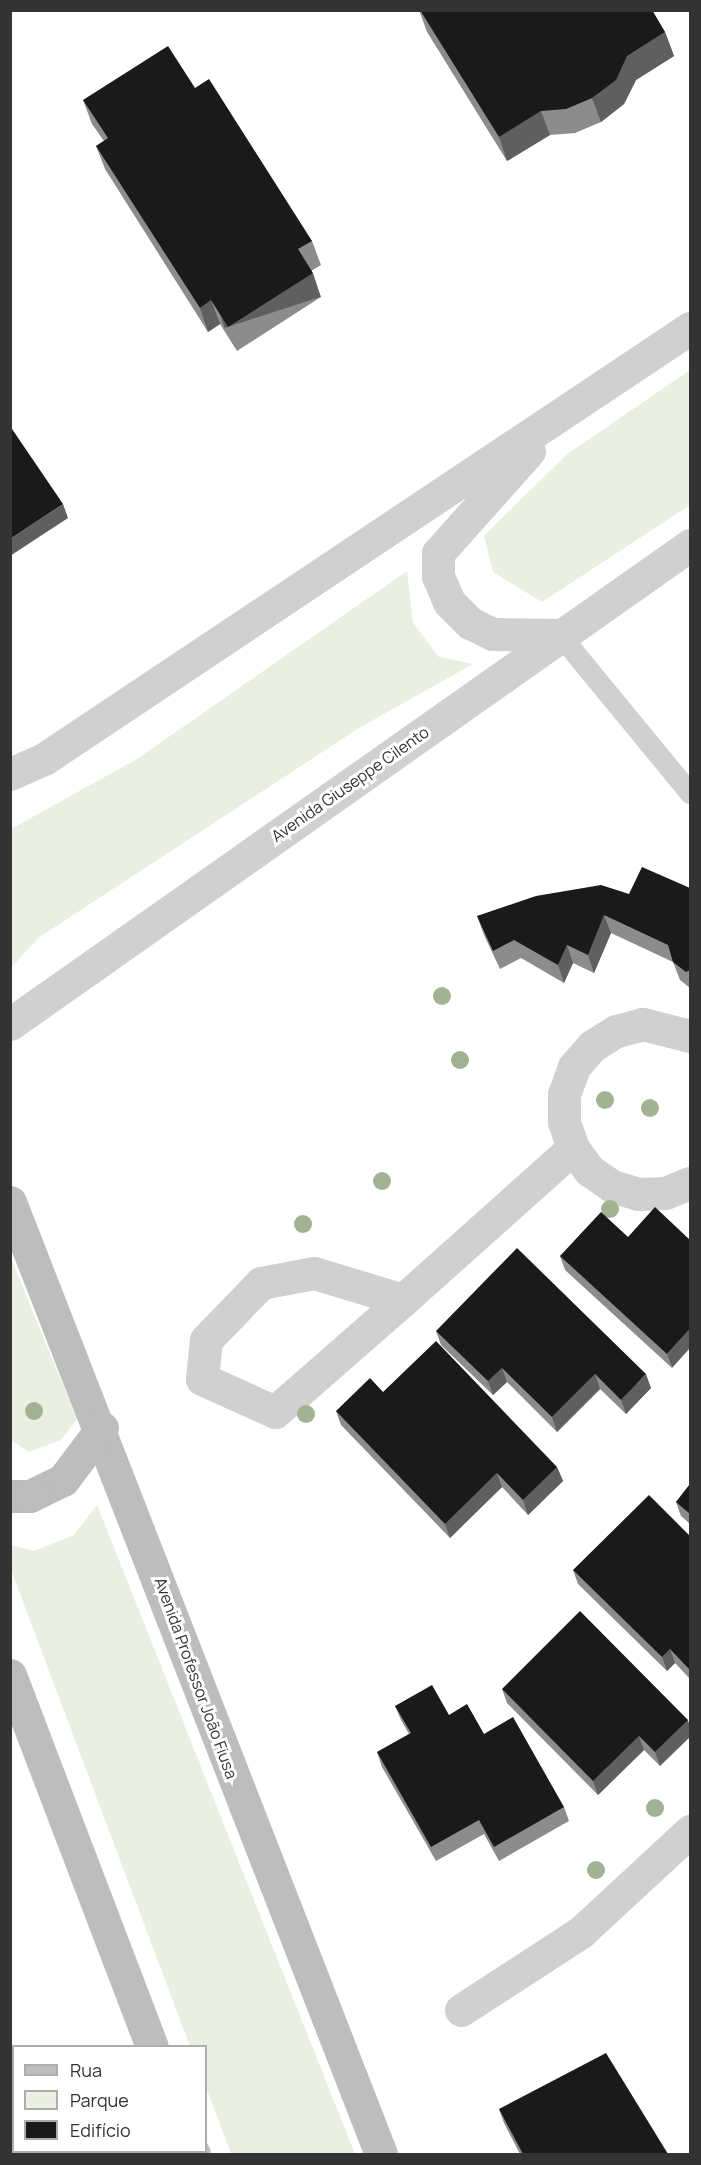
<!DOCTYPE html>
<html>
<head>
<meta charset="utf-8">
<style>
	body { margin:0 }
	#map { position:relative; width:701px; height:2165px; overflow:hidden; background:#fff; font-family:Manrope,sans-serif }
	div>[style] { position:absolute }
	.green>* { inset:0; background:#e9f0e0 }
	.service>* { height:21px; margin:-10.5px; padding:0 10.5px; transform-origin:10.5px; border-radius:10.5px; background:#d0d0d0 }
	.minor>* { height:33px; margin:-16.5px; padding:0 16.5px; transform-origin:16.5px; border-radius:16.5px; background:#d0d0d0 }
	.tertiary>* { height:33px; margin:-16.5px; padding:0 16.5px; transform-origin:16.5px; border-radius:16.5px; background:#d0d0d0 }
	.secondary>* { height:33px; margin:-16.5px; padding:0 16.5px; transform-origin:16.5px; border-radius:16.5px; background:#bdbdbd }
	.trees>* { width:18px; height:18px; margin:-9px; border-radius:50%; background:#a2b393 }
	.wall>* { inset:0; background:#8c8c8c }
	.shaded-wall>* { inset:0; background:#5f5f5f; transform-origin:0 0 }
	.building>* { inset:0; background:#1a1a1a }
	span { translate:-50% -50%; white-space:nowrap; text-align:center; line-height:1.15; -webkit-text-stroke:6px #fff; paint-order:stroke }
	.street-label { font-size:16px; color:#333 }
	.frame { position:absolute; inset:0; border:12px solid #333; pointer-events:none }
	.legend { position:absolute; left:12px; top:2045px; width:195px; height:108px; box-sizing:border-box; background:#fff; border:2px solid #adadad; margin:0; padding:8px 10px; list-style:none; font-size:18px; color:#333 }
	.legend li { display:flex; align-items:center; gap:12px; height:30px }
	.legend b { width:30px; border:2px solid #adadad }
</style>
</head>
<body>
<div id="map">
	<div class="green">
		<div style="clip-path:polygon(690px 370px,690px 505px,542px 602px,493px 572px,484px 536px,566px 455px)"></div>
		<div style="clip-path:polygon(407px 571px,413px 623px,439px 657px,473px 664px,359px 728px,38px 938px,11px 968px,11px 829px,137px 759px)"></div>
		<div style="clip-path:polygon(10px 1256px,77px 1419px,61px 1440px,29px 1452px,11px 1440px)"></div>
		<div style="clip-path:polygon(97px 1505px,355px 2154px,231px 2154px,206px 2087px,206px 2046px,190px 2046px,11px 1570px,11px 1545px,34px 1551px,74px 1535px)"></div>
	</div>
	<div class="service">
		<div style="left:560px;top:635px;width:205px;rotate:50.6deg"></div>
	</div>
	<div class="minor">
		<div style="left:690px;top:1036px;width:49px;rotate:-165.7deg"></div>
		<div style="left:643px;top:1024px;width:28px;rotate:165deg"></div>
		<div style="left:616px;top:1031px;width:28px;rotate:148deg"></div>
		<div style="left:592px;top:1046px;width:28px;rotate:131deg"></div>
		<div style="left:574px;top:1067px;width:29px;rotate:110deg"></div>
		<div style="left:564px;top:1094px;width:28px;rotate:90deg"></div>
		<div style="left:564px;top:1122px;width:28px;rotate:71deg"></div>
		<div style="left:573px;top:1148px;width:27px;rotate:54deg"></div>
		<div style="left:589px;top:1170px;width:28px;rotate:35deg"></div>
		<div style="left:612px;top:1186px;width:27px;rotate:17deg"></div>
		<div style="left:638px;top:1194px;width:27px;rotate:-2deg"></div>
		<div style="left:665px;top:1193px;width:27px;rotate:-22deg"></div>
		<div style="left:403px;top:1300px;width:93px;rotate:-163.1deg"></div>
		<div style="left:314px;top:1273px;width:54px;rotate:169.3deg"></div>
		<div style="left:261px;top:1283px;width:79px;rotate:134deg"></div>
		<div style="left:206px;top:1340px;width:39px;rotate:96deg"></div>
		<div style="left:202px;top:1379px;width:80px;rotate:24.3deg"></div>
		<div style="left:275px;top:1412px;width:170px;rotate:-41.2deg"></div>
		<div style="left:403px;top:1300px;width:228px;rotate:-41.8deg"></div>
		<div style="left:461px;top:2010px;width:143px;rotate:-33deg"></div>
		<div style="left:581px;top:1932px;width:149px;rotate:-42.8deg"></div>
	</div>
	<div class="tertiary">
		<div style="left:529px;top:451px;width:137px;rotate:131.7deg"></div>
		<div style="left:438px;top:553px;width:23px;rotate:90deg"></div>
		<div style="left:438px;top:576px;width:28px;rotate:67deg"></div>
		<div style="left:449px;top:602px;width:30px;rotate:45deg"></div>
		<div style="left:470px;top:623px;width:25px;rotate:26deg"></div>
		<div style="left:493px;top:634px;width:67px;rotate:0.9deg"></div>
		<div style="left:10px;top:774px;width:37px;rotate:-24deg"></div>
		<div style="left:44px;top:759px;width:777px;rotate:-33.71deg"></div>
		<div style="left:10px;top:1024px;width:832px;rotate:-35.16deg"></div>
	</div>
	<div class="secondary">
		<div style="left:10px;top:1202px;width:1022px;rotate:68.71deg"></div>
		<div style="left:10px;top:1496px;width:20px"></div>
		<div style="left:30px;top:1496px;width:37px;rotate:-26deg"></div>
		<div style="left:63px;top:1480px;width:65px;rotate:-53.1deg"></div>
		<div style="left:10px;top:1675px;width:397px;rotate:69.1deg"></div>
		<div style="left:193px;top:2152px;width:2px;rotate:63deg"></div>
	</div>
	<div class="trees">
		<div style="left:442px;top:996px"></div>
		<div style="left:460px;top:1060px"></div>
		<div style="left:605px;top:1100px"></div>
		<div style="left:650px;top:1108px"></div>
		<div style="left:382px;top:1181px"></div>
		<div style="left:610px;top:1209px"></div>
		<div style="left:303px;top:1224px"></div>
		<div style="left:34px;top:1411px"></div>
		<div style="left:306px;top:1414px"></div>
		<div style="left:655px;top:1808px"></div>
		<div style="left:596px;top:1870px"></div>
	</div>
	<div class="wall">
		<div style="clip-path:polygon(419px 10px,652px 10px,665px 32px,674px 56px,636px 80px,624px 104px,601px 122px,575px 133px,550px 135px,507px 161px,427px 32px)"></div>
		<div style="clip-path:polygon(195px 88px,312px 241px,321px 265px,311px 271px,321px 297px,237px 351px,220px 324px,208px 332px,105px 169px,96px 146px,104px 141px,92px 124px,83px 100px)"></div>
		<div style="clip-path:polygon(690px 888px,690px 988px,680px 980px,673px 962px,611px 933px,594px 973px,573px 963px,564px 983px,521px 958px,500px 969px,484px 935px,477px 916px,629px 894px)"></div>
		<div style="clip-path:polygon(628px 1237px,672px 1368px,565px 1270px,560px 1256px)"></div>
		<div style="clip-path:polygon(436px 1331px,651px 1388px,626px 1414px,600px 1389px,557px 1432px,507px 1382px,493px 1395px,441px 1345px)"></div>
		<div style="clip-path:polygon(383px 1392px,557px 1467px,563px 1481px,528px 1515px,502px 1487px,450px 1538px,341px 1425px,336px 1411px)"></div>
		<div style="clip-path:polygon(690px 1484px,690px 1524px,681px 1516px,676px 1502px)"></div>
		<div style="clip-path:polygon(690px 1536px,690px 1679px,675px 1663px,667px 1671px,578px 1584px,573px 1570px)"></div>
		<div style="clip-path:polygon(502px 1689px,688px 1720px,660px 1766px,644px 1750px,598px 1795px,507px 1703px)"></div>
		<div style="clip-path:polygon(395px 1706px,449px 1715px,484px 1734px,564px 1807px,569px 1821px,499px 1861px,484px 1834px,436px 1861px,382px 1767px,377px 1752px,409px 1734px,401px 1720px)"></div>
		<div style="clip-path:polygon(499px 2109px,668px 2154px,520px 2154px,504px 2123px)"></div>
	</div>
	<div class="shaded-wall">
		<div style="clip-path:polygon(665px 32px,674px 56px,636px 80px,624px 104px,601px 122px,592px 98px,627px 56px)"></div>
		<div style="clip-path:polygon(541px 111px,550px 135px,507px 161px,499px 137px)"></div>
		<div style="left:313px;top:273px;width:25px;height:101px;rotate:72deg"></div>
		<div style="clip-path:polygon(211px 300px,220px 324px,208px 332px,200px 308px)"></div>
		<div style="clip-path:polygon(63px 504px,68px 518px,10px 556px,10px 539px)"></div>
		<div style="clip-path:polygon(604px 915px,611px 933px,594px 973px,588px 955px)"></div>
		<div style="clip-path:polygon(567px 945px,573px 963px,564px 983px,558px 965px)"></div>
		<div style="clip-path:polygon(690px 1329px,690px 1348px,672px 1368px,667px 1354px)"></div>
		<div style="clip-path:polygon(502px 1368px,507px 1382px,493px 1395px,488px 1381px)"></div>
		<div style="clip-path:polygon(595px 1374px,600px 1389px,557px 1432px,552px 1417px)"></div>
		<div style="clip-path:polygon(646px 1374px,651px 1388px,626px 1414px,621px 1400px)"></div>
		<div style="clip-path:polygon(557px 1467px,563px 1481px,528px 1515px,523px 1500px)"></div>
		<div style="clip-path:polygon(497px 1473px,502px 1487px,450px 1538px,445px 1524px)"></div>
		<div style="clip-path:polygon(670px 1649px,675px 1663px,667px 1671px,662px 1657px)"></div>
		<div style="clip-path:polygon(688px 1720px,690px 1727px,690px 1737px,660px 1766px,655px 1752px)"></div>
		<div style="clip-path:polygon(639px 1736px,644px 1750px,598px 1795px,593px 1781px)"></div>
	</div>
	<div class="building">
		<div style="clip-path:polygon(420px 10px,652px 10px,665px 32px,627px 56px,616px 80px,592px 98px,566px 109px,541px 111px,499px 137px)"></div>
		<div style="clip-path:polygon(168px 46px,195px 88px,209px 79px,312px 241px,298px 249px,313px 273px,228px 327px,211px 300px,200px 308px,96px 146px,108px 138px,83px 100px)"></div>
		<div style="clip-path:polygon(10px 426px,63px 504px,10px 539px)"></div>
		<div style="clip-path:polygon(642px 867px,690px 888px,690px 970px,686px 972px,673px 962px,668px 945px,604px 915px,588px 955px,567px 945px,558px 965px,514px 940px,493px 951px,477px 916px,536px 896px,601px 885px,629px 894px)"></div>
		<div style="clip-path:polygon(655px 1207px,690px 1240px,690px 1329px,667px 1354px,560px 1256px,601px 1212px,628px 1237px)"></div>
		<div style="clip-path:polygon(517px 1248px,646px 1374px,621px 1400px,595px 1374px,552px 1417px,502px 1368px,488px 1381px,436px 1331px)"></div>
		<div style="clip-path:polygon(436px 1341px,557px 1467px,523px 1500px,497px 1473px,445px 1524px,336px 1411px,370px 1378px,383px 1392px)"></div>
		<div style="clip-path:polygon(690px 1484px,690px 1514px,676px 1502px)"></div>
		<div style="clip-path:polygon(649px 1495px,690px 1536px,690px 1670px,670px 1649px,662px 1657px,573px 1570px)"></div>
		<div style="clip-path:polygon(580px 1611px,688px 1720px,655px 1752px,639px 1736px,593px 1781px,502px 1689px)"></div>
		<div style="clip-path:polygon(432px 1685px,449px 1715px,467px 1704px,484px 1734px,513px 1717px,564px 1807px,494px 1847px,479px 1820px,431px 1847px,377px 1752px,411px 1733px,395px 1706px)"></div>
		<div style="clip-path:polygon(606px 2053px,668px 2154px,523px 2154px,499px 2109px)"></div>
	</div>
	<div class="street-label">
		<span style="left:350px;top:784px;rotate:-35deg">Avenida Giuseppe Cilento</span>
		<span style="left:196px;top:1678px;rotate:70deg">Avenida Professor João Fiusa</span>
	</div>
	<div class="frame"></div>
	<ul class="legend">
	<li><b style="height:8px;background:#bdbdbd"></b>Rua</li>
	<li><b style="height:16px;background:#e9f0e0"></b>Parque</li>
	<li><b style="height:16px;background:#1a1a1a"></b>Edifício</li>
	</ul>
</div>
</body>
</html>
